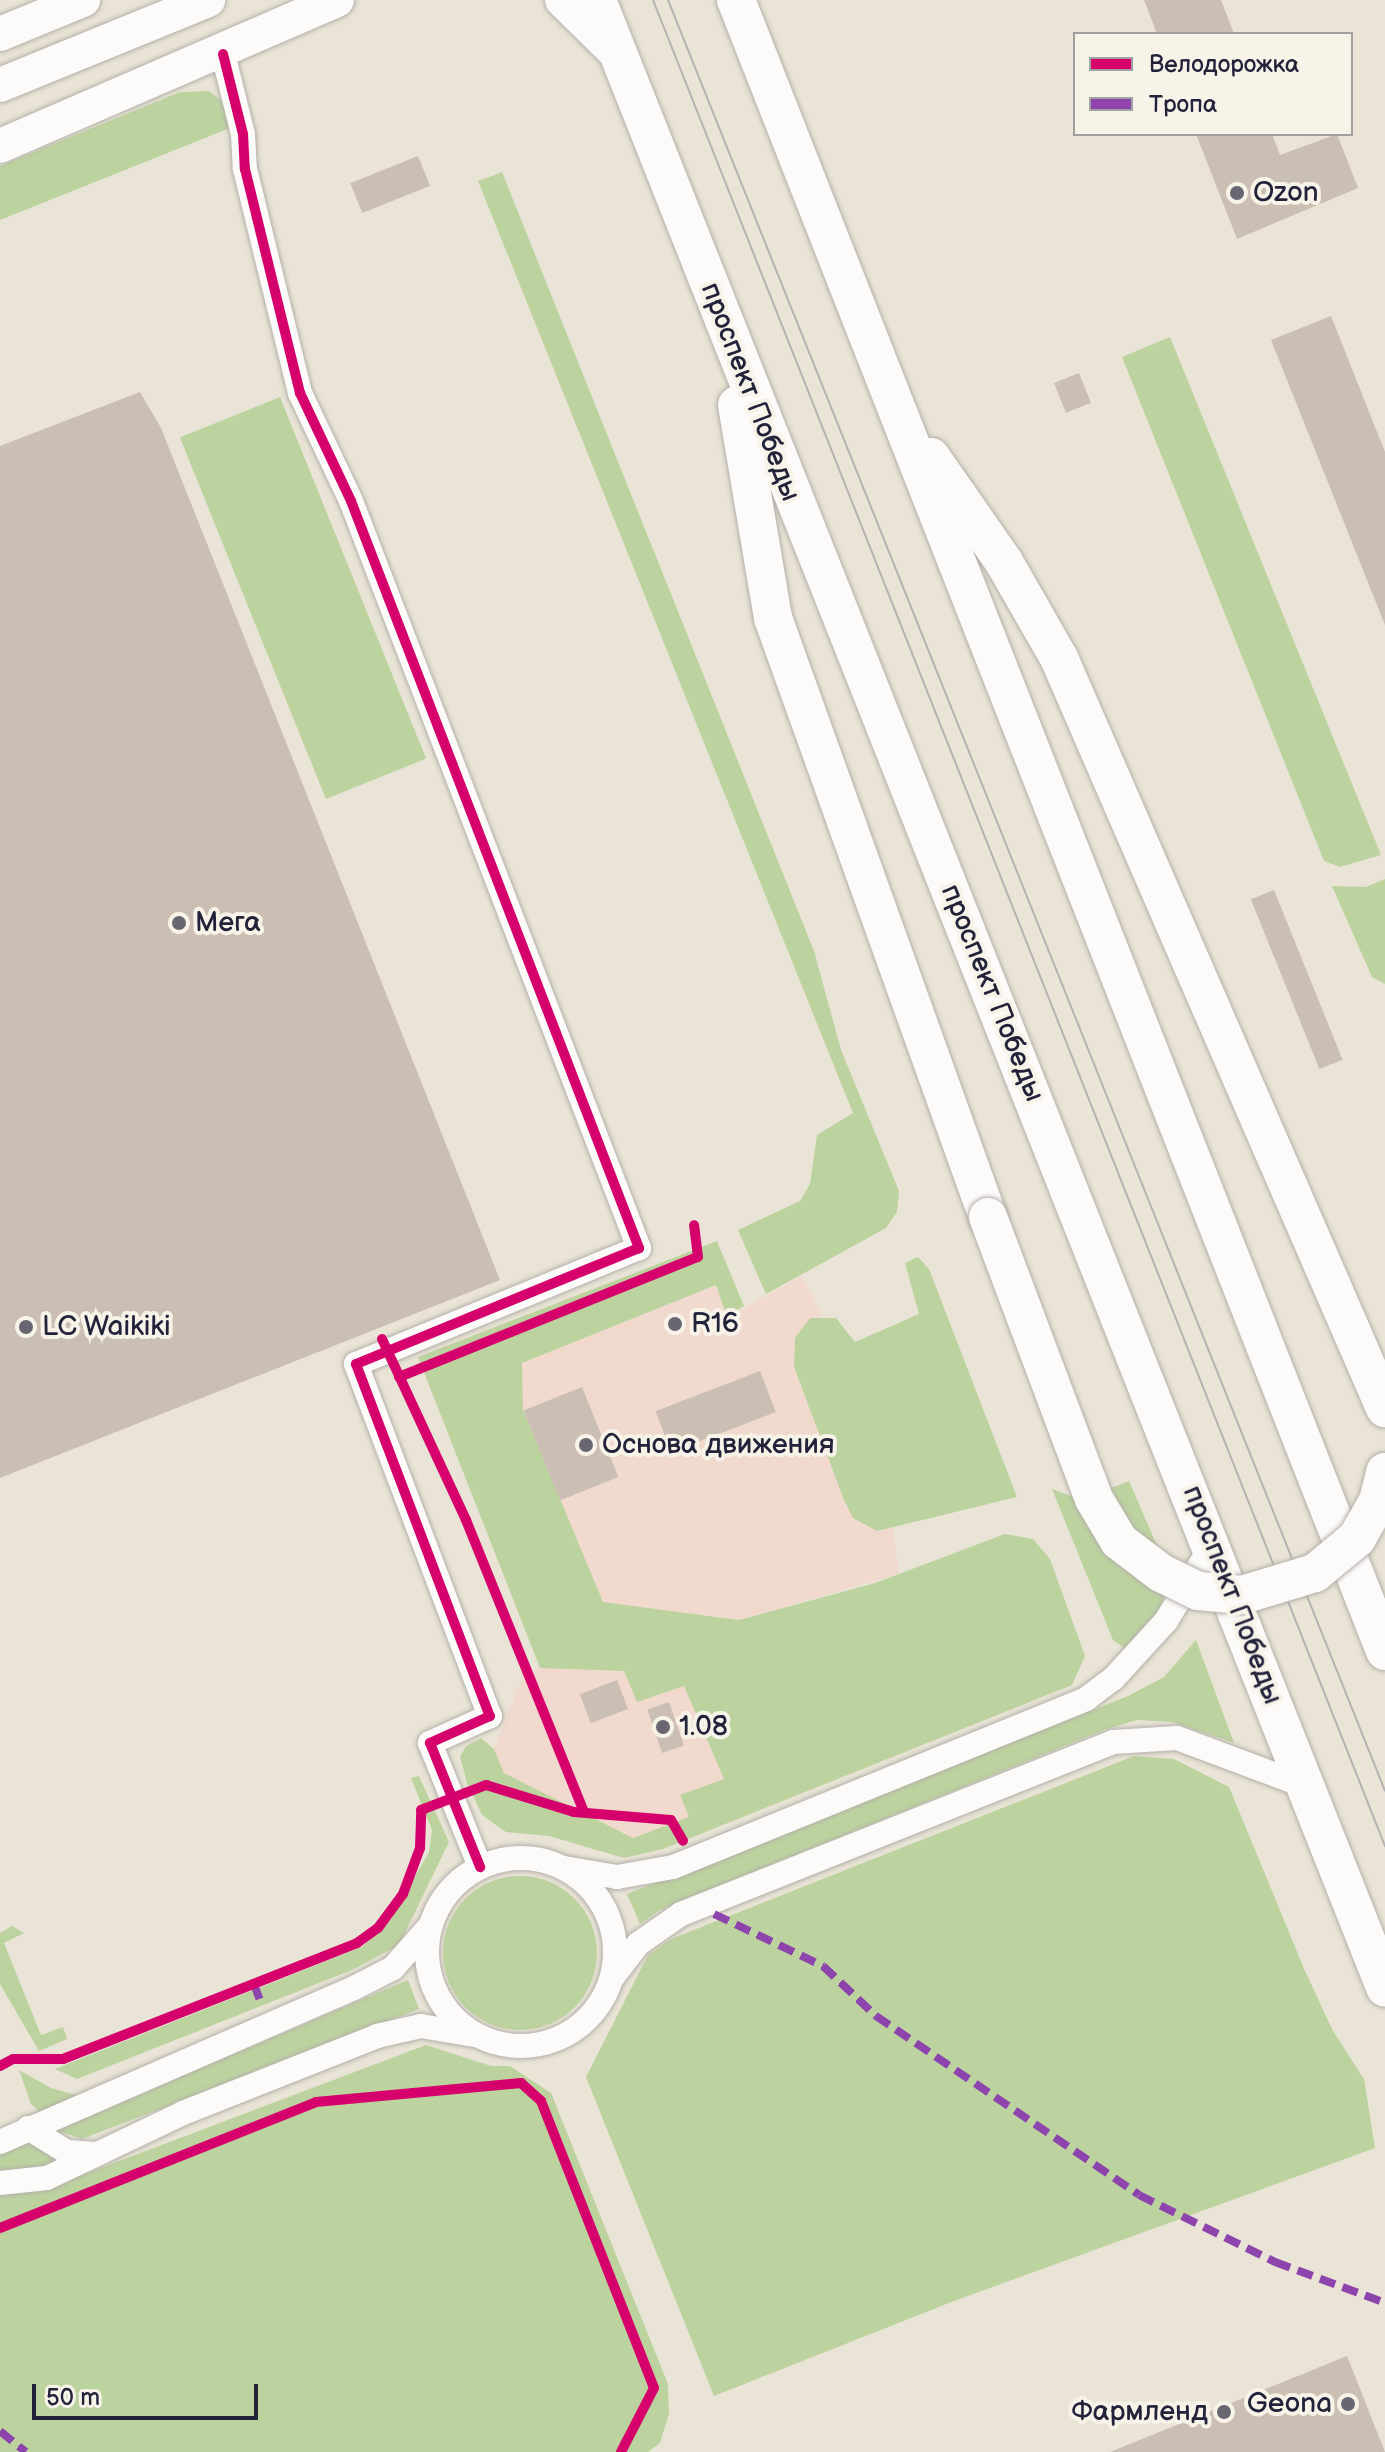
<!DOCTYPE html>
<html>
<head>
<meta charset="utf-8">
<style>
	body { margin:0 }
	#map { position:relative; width:1385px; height:2452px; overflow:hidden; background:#e9e4d6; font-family:"Balsamiq Sans",sans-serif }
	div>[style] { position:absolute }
	.built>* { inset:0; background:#f1dacd }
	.green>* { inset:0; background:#bdd39f; transform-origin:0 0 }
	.round { border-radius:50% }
	.building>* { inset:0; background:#cabfb2; transform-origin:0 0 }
	.roads { filter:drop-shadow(0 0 2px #b4b0aa) drop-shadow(0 0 2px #b4b0aa) }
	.minor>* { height:24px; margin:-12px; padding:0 12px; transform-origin:12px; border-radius:12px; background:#fcfbf9 }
	.minor>.ring { margin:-12px; padding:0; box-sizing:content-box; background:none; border:24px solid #fcfbf9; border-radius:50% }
	.secondary>* { height:34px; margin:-17px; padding:0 17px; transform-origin:17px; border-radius:17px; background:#fcfbf9 }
	.primary>* { height:38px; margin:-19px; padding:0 19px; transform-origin:19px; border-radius:19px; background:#fcfbf9 }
	.tram>* { height:2px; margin:-1px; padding:0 1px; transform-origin:1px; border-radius:1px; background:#b3b3b4 }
	.bridges { filter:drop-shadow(0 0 2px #b4b0aa) drop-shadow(0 0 2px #b4b0aa) }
	.primary-bridge>* { height:38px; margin:-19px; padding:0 19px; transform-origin:19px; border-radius:19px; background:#fcfbf9 }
	.quiet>* { height:8px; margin-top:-4px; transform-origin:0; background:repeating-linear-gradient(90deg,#8e44ad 0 16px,transparent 0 24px) }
	.cycleway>* { height:10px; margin:-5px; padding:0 5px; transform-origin:5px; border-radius:5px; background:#d6006c }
	.dots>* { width:22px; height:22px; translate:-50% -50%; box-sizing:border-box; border:4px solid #f7f3e8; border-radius:50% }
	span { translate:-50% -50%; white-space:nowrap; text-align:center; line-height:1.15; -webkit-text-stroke:8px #f7f3e8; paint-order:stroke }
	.poi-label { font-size:28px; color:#22223b }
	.left { translate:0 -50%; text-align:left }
	.right { translate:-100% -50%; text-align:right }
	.street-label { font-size:28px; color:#22223b }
	.legend { position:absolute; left:1073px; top:32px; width:280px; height:104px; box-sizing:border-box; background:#f7f3e8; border:2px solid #a29fa3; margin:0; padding:10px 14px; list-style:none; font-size:24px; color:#22223b }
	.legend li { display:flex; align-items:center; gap:16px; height:40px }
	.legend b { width:40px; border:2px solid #a29fa3 }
	.scale { position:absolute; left:32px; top:2384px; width:226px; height:36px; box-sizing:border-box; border:4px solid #22223b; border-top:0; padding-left:10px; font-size:24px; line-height:28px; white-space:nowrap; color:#22223b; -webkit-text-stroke:6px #f7f3e8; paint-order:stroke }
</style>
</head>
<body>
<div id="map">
	<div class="built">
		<div style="clip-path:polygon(802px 1276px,823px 1315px,810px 1318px,795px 1338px,794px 1368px,853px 1518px,877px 1531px,893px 1527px,899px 1574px,739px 1620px,603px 1602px,523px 1410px,522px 1363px,716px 1285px,731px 1315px)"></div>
		<div style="clip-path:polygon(559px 1666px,624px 1671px,684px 1686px,724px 1779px,689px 1817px,633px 1838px,504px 1773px,494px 1749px,522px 1678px,540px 1668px)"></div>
	</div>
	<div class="green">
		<div style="clip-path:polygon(209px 91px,235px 111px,235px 126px,0 220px,0 166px,180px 92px)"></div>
		<div style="clip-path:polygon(502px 172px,814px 951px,841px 1050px,899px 1191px,897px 1212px,886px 1228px,766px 1294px,738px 1230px,800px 1201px,810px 1184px,817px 1135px,853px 1113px,478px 181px)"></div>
		<div style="clip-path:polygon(1170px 337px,1381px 855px,1340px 867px,1324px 861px,1122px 357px)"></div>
		<div style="left:280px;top:397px;width:390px;height:108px;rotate:68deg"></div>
		<div style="clip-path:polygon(1385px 879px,1385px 984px,1372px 977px,1332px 886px,1366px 887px)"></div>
		<div style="clip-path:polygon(717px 1241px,744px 1306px,727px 1317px,716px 1285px,522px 1363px,523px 1410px,603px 1602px,739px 1620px,875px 1583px,1005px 1534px,1033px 1539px,1050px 1559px,1085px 1656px,1072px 1685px,663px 1849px,624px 1858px,549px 1836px,506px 1832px,482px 1815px,467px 1783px,460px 1757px,466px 1746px,481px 1738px,494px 1749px,504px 1773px,633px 1838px,689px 1817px,680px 1795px,724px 1779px,684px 1686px,637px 1702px,624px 1671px,540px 1668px,418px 1357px)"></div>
		<div style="clip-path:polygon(918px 1257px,929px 1269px,1017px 1497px,877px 1531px,853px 1518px,844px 1500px,794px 1367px,795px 1338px,810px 1318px,836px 1318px,855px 1342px,919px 1314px,905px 1263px)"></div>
		<div style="clip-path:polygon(1129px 1481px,1158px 1548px,1166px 1587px,1159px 1611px,1127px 1650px,1113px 1640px,1052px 1489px,1082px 1500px)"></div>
		<div style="clip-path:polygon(1196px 1640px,1234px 1743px,1172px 1722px,1137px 1720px,1104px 1730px,660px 1910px,640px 1924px,627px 1894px,1128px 1696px,1164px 1677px)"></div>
		<div style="clip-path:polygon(1134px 1756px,1174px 1759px,1229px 1787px,1305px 1971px,1333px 2031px,1364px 2079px,1375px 2148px,954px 2301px,714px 2396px,586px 2077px,648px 1955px,671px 1939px)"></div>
		<div style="clip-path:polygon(419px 1776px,449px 1842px,399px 1945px,352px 1970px,77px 2079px,55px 2069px,362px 1947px,390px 1921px,429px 1852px,432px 1830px,411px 1778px)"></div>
		<div class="round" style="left:443px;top:1876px;width:154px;height:154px"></div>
		<div style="clip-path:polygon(12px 1926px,24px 1933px,4px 1943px,41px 2035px,63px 2027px,67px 2039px,39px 2051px,0 1984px,0 1933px)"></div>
		<div style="clip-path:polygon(408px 1980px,419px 2009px,82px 2139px,55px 2130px)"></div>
		<div style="clip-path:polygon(426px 2045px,491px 2066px,510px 2066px,551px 2093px,668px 2384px,669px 2414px,660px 2443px,648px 2452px,0 2452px,0 2188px,69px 2180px)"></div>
		<div style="clip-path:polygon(19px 2070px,51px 2088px,82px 2097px,42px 2114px,31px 2104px)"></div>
		<div style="clip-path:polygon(30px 2141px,51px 2157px,69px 2161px,0 2173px,0 2153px)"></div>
	</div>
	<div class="building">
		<div style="clip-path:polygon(1144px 0,1221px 0,1234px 34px,1157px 34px)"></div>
		<div style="clip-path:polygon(1196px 134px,1272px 134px,1280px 155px,1337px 134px,1358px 188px,1237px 239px)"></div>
		<div style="left:418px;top:156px;width:32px;height:73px;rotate:68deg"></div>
		<div style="clip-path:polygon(1331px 316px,1385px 452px,1385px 625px,1271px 340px)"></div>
		<div style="left:1079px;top:373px;width:32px;height:27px;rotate:68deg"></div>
		<div style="clip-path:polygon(140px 392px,161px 428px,500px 1280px,0 1478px,0 446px)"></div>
		<div style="left:1274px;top:890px;width:183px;height:25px;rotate:68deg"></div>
		<div style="left:760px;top:1371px;width:44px;height:112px;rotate:69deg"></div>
		<div style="left:582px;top:1387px;width:97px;height:63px;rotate:68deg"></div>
		<div style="left:617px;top:1680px;width:31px;height:40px;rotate:69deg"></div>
		<div style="left:669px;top:1702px;width:46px;height:23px;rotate:71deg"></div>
		<div style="clip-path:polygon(1347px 2356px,1385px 2452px,1110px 2452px)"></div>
	</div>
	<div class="roads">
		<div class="minor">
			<div style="left:223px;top:54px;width:82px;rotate:76deg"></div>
			<div style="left:243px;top:134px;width:35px;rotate:87deg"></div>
			<div style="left:245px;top:169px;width:231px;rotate:76.2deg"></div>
			<div style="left:300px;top:393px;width:119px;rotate:64.7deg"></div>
			<div style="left:351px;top:501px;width:801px;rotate:68.92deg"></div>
			<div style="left:639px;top:1248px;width:306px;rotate:157.7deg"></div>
			<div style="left:356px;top:1364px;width:377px;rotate:69.2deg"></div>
			<div style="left:490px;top:1716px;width:66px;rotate:155.8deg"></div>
			<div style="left:430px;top:1743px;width:134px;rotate:68deg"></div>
			<div class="ring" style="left:427px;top:1858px;width:164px;height:164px"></div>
			<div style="left:564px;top:1868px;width:54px;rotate:9.6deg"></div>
			<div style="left:617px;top:1877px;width:57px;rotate:-10.1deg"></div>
			<div style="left:673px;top:1867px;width:446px;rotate:-22.1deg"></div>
			<div style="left:1086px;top:1699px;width:34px;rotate:-37deg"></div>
			<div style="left:1113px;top:1679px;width:79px;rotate:-47.6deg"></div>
			<div style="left:1166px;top:1621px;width:89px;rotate:-58.8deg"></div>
			<div style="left:612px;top:1978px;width:43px;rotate:-52.6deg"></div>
			<div style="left:638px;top:1944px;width:52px;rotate:-34.9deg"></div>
			<div style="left:681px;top:1914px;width:465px;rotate:-21.7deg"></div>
			<div style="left:1113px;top:1742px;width:64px;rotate:-3.6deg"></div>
			<div style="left:1177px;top:1738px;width:140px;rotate:20.5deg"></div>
			<div style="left:28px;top:2128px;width:46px;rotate:31.6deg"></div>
			<div style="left:67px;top:2152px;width:30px;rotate:4deg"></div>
			<div style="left:0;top:2142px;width:386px;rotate:-23.5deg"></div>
			<div style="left:354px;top:1988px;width:44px;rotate:-27.1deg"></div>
			<div style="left:393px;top:1968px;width:56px;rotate:-48.6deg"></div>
			<div style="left:0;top:2183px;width:47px;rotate:-6.1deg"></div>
			<div style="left:47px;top:2178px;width:151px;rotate:-25.5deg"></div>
			<div style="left:183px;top:2113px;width:209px;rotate:-21.6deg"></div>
			<div style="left:377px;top:2036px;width:45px;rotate:-12.8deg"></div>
			<div style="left:421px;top:2026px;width:54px;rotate:9.6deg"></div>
		</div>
		<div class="secondary">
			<div style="left:562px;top:0;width:78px;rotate:44.5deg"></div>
			<div style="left:0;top:34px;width:90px;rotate:-22.3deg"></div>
			<div style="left:0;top:85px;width:225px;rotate:-22.2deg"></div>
			<div style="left:0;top:146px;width:367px;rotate:-23.4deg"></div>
		</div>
		<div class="primary">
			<div style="left:597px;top:0;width:2138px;rotate:68.37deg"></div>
			<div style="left:736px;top:0;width:1774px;rotate:68.54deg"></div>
			<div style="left:737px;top:405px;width:216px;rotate:80.4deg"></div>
			<div style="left:773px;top:618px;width:636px;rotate:70.26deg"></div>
			<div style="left:931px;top:457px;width:128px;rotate:55.2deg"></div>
			<div style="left:1004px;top:562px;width:111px;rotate:60.2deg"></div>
			<div style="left:1059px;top:658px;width:818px;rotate:66.51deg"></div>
		</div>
	</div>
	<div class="tram">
		<div style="left:653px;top:0;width:1986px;rotate:68.37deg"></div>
		<div style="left:668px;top:0;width:1929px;rotate:68.18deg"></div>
	</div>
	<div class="bridges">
		<div class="primary-bridge">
			<div style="left:988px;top:1217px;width:301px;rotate:69.4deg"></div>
			<div style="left:1094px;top:1499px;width:49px;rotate:59.2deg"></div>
			<div style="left:1119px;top:1541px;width:53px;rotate:37.3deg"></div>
			<div style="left:1161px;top:1573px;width:41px;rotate:25.9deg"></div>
			<div style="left:1198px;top:1591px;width:44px;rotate:5.2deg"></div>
			<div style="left:1242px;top:1595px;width:76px;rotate:-16.8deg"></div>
			<div style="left:1315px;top:1573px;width:55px;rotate:-39.8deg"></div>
			<div style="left:1357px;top:1538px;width:43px;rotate:-60.4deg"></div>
			<div style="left:1378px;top:1501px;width:30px;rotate:-76deg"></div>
		</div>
	</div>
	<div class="quiet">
		<div style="left:714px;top:1914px;width:121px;rotate:25.5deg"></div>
		<div style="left:823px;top:1966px;width:73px;rotate:43.3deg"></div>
		<div style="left:876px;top:2016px;width:318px;rotate:34.2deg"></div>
		<div style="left:1139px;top:2195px;width:152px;rotate:26.2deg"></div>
		<div style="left:1275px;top:2262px;width:115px;rotate:20.3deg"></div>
		<div style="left:254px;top:1984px;width:23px;rotate:70deg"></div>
		<div style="left:0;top:2431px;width:33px;rotate:39deg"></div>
	</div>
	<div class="cycleway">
		<div style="left:223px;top:54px;width:82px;rotate:76deg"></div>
		<div style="left:243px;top:134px;width:35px;rotate:87deg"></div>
		<div style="left:245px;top:169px;width:231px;rotate:76.2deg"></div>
		<div style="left:300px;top:393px;width:119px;rotate:64.7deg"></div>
		<div style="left:351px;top:501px;width:801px;rotate:68.92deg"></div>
		<div style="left:639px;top:1248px;width:306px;rotate:157.7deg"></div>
		<div style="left:356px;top:1364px;width:377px;rotate:69.2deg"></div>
		<div style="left:490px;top:1716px;width:66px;rotate:155.8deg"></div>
		<div style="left:430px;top:1743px;width:134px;rotate:68deg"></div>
		<div style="left:382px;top:1339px;width:200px;rotate:65.1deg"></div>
		<div style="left:466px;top:1520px;width:315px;rotate:68deg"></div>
		<div style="left:399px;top:1377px;width:322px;rotate:-21.9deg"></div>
		<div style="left:698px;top:1257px;width:32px;rotate:-97deg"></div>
		<div style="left:0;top:2066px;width:15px;rotate:-28deg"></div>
		<div style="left:13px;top:2059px;width:50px"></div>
		<div style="left:63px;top:2059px;width:316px;rotate:-21.5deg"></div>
		<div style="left:357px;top:1943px;width:26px;rotate:-36deg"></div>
		<div style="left:378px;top:1928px;width:42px;rotate:-53.7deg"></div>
		<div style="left:403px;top:1894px;width:49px;rotate:-69.7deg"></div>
		<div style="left:420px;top:1848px;width:38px;rotate:-88deg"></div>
		<div style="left:421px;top:1810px;width:70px;rotate:-21deg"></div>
		<div style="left:486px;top:1785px;width:92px;rotate:17.1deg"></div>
		<div style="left:574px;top:1812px;width:97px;rotate:4.7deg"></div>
		<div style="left:671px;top:1820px;width:24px;rotate:60deg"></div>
		<div style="left:0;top:2228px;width:340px;rotate:-21.7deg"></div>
		<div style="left:316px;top:2102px;width:206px;rotate:-5.3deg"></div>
		<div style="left:521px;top:2083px;width:27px;rotate:42deg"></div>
		<div style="left:541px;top:2101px;width:308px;rotate:68.5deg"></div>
		<div style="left:654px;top:2388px;width:72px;rotate:117.3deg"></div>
	</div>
	<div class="dots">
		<div style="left:1237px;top:193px;background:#686671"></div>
		<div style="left:179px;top:923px;background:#686671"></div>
		<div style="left:675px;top:1324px;background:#686671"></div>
		<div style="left:26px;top:1327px;background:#686671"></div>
		<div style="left:586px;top:1445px;background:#686671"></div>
		<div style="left:663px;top:1727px;background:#686671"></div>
		<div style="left:1348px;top:2404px;background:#686671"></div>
		<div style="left:1224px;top:2412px;background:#686671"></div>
	</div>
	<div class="poi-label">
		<span class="left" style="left:1253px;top:193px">Ozon</span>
		<span class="left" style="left:195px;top:923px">Мега</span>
		<span class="left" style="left:691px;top:1324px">R16</span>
		<span class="left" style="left:42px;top:1327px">LC Waikiki</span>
		<span class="left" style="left:602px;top:1445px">Основа движения</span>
		<span class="left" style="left:679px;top:1727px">1.08</span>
		<span class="right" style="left:1332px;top:2404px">Geona</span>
		<span class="right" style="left:1208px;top:2412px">Фармленд</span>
	</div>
	<div class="street-label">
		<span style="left:750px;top:392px;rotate:69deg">проспект Победы</span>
		<span style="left:992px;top:993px;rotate:68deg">проспект Победы</span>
		<span style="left:1232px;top:1595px;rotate:69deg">проспект Победы</span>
	</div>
	<ul class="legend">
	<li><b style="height:10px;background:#d6006c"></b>Велодорожка</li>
	<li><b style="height:10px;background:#8e44ad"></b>Тропа</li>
	</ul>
	<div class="scale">50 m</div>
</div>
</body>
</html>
